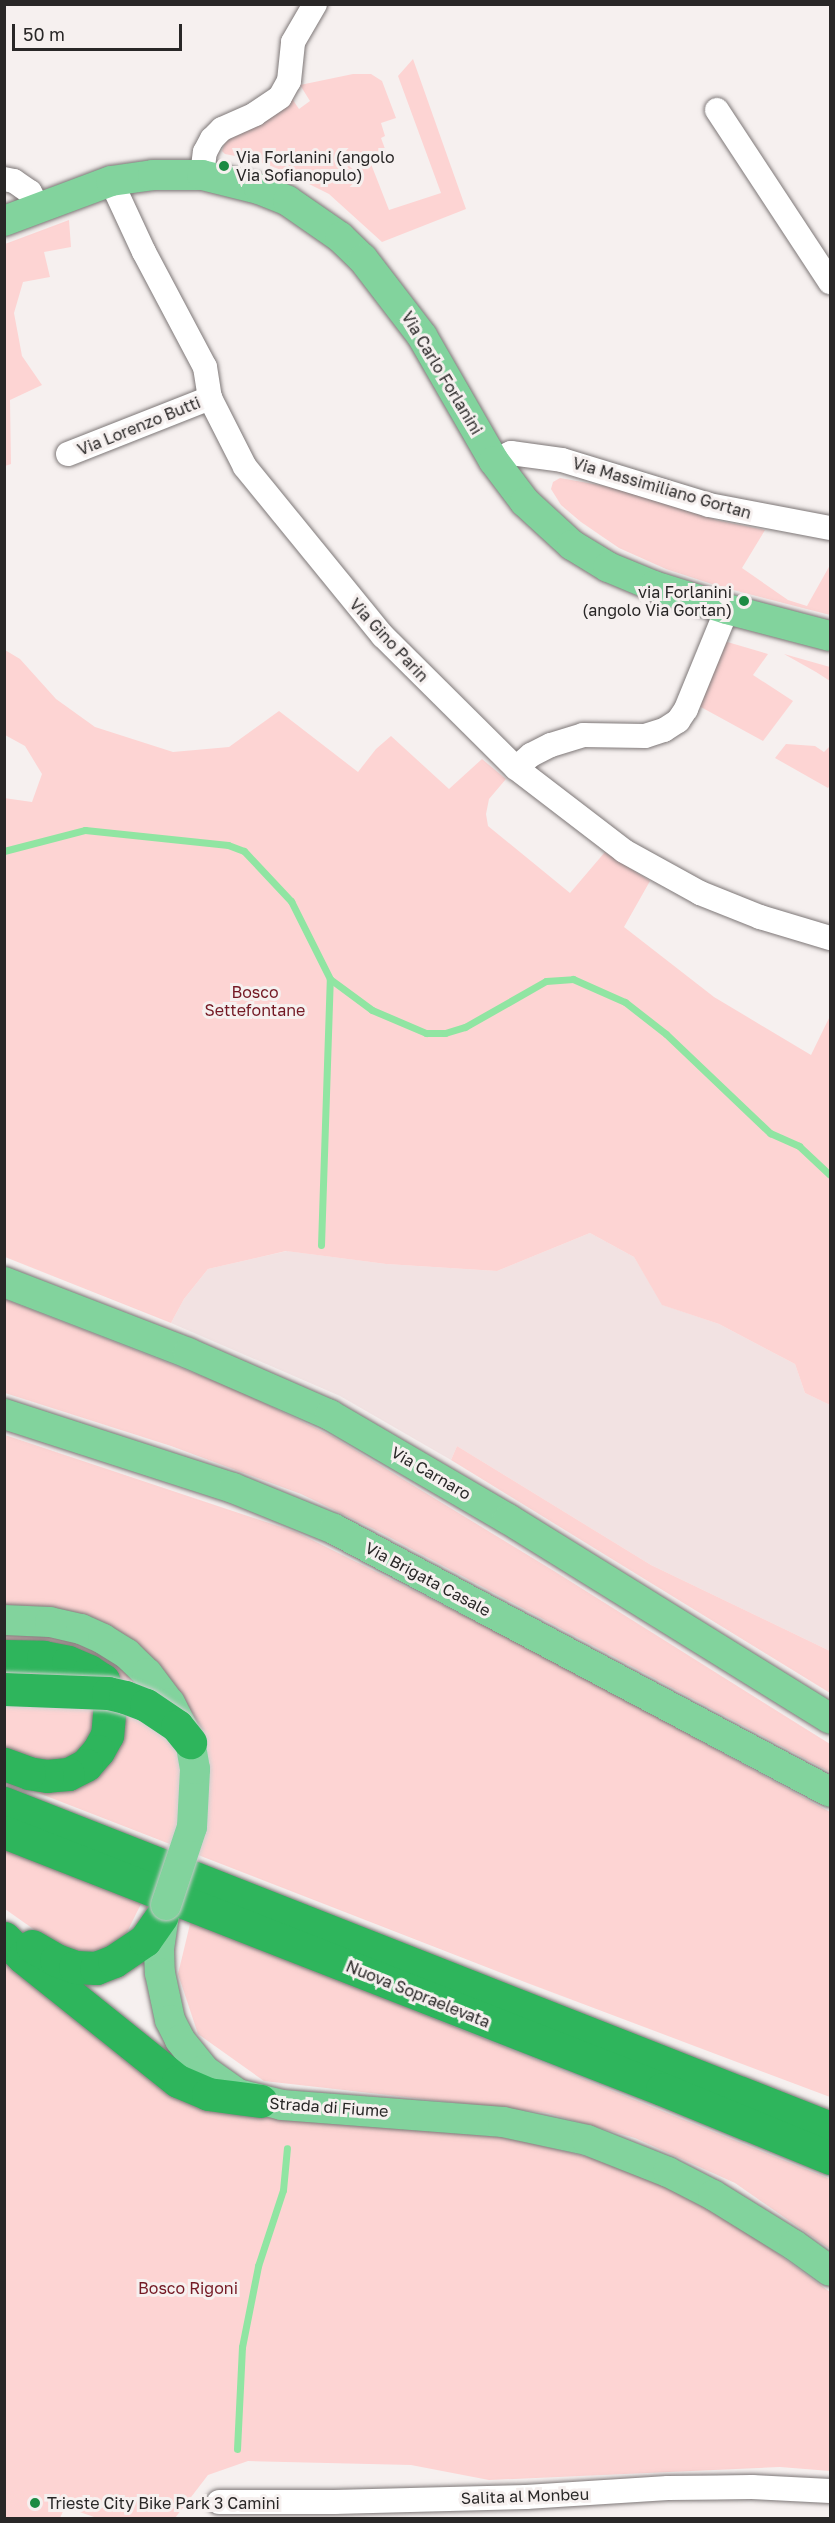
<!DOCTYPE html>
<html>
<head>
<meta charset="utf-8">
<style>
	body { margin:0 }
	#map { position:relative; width:835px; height:2523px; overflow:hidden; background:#f6f0ef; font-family:"Golos Text",sans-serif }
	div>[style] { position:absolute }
	.built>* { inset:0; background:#f2e2e2 }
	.green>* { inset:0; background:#fdd4d3 }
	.stream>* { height:7px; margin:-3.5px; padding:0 3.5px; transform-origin:3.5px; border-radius:3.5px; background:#90e5a2 }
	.roads { filter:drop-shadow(0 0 2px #7d7777) drop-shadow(0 0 2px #7d7777) }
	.minor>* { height:24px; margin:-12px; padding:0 12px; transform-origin:12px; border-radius:12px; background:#fff }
	.major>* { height:30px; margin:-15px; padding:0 15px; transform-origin:15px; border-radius:15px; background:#82d39d }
	.highway>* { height:33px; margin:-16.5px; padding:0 16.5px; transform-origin:16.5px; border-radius:16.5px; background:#2eb55c }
	.bridges { filter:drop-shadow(0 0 2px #d0cfcf) drop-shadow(0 0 2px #d0cfcf) }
	.major-bridge>* { height:30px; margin:-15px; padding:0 15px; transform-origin:15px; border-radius:15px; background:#82d39d }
	.highway-bridge>* { height:33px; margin:-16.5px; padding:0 16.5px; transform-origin:16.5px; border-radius:16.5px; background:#2eb55c }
	.dots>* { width:16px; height:16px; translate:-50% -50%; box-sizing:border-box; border:3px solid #f6f0ef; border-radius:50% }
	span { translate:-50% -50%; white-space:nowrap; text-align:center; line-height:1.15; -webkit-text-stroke:6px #f6f0ef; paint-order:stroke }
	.poi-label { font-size:16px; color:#292727 }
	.left { translate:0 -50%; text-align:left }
	.right { translate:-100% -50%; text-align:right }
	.street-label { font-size:16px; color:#292727 }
	.park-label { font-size:16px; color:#731924 }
	.frame { position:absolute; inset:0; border:6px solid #292727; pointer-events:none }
	.scale { position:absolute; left:12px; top:24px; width:170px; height:27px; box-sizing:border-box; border:3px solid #292727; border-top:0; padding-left:8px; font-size:18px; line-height:21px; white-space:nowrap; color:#292727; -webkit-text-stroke:4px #f6f0ef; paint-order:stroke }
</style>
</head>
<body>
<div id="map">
	<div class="built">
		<div style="clip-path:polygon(590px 1233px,634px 1257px,663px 1305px,719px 1324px,795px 1364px,805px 1393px,830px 1405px,830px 1651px,651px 1565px,457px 1446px,451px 1460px,340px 1396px,171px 1323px,184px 1299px,208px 1269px,287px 1251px,386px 1264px,497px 1271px)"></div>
	</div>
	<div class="green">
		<div style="clip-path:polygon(413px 59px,466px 209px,382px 242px,329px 194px,281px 170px,255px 160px,225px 154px,222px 151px,226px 140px,289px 94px,299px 109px,310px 101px,300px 85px,353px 74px,371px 74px,382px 81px,396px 118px,381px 123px,385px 136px,381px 138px,388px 157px,371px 164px,389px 210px,441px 193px,398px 76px)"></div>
		<div style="clip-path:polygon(69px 220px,71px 247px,44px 252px,50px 277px,23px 282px,14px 313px,22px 356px,42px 385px,10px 400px,11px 464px,5px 466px,5px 244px)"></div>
		<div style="clip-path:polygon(560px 478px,611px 487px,716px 520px,765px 530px,742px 568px,788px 600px,807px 606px,830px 565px,830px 615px,718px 586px,666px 569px,619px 548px,581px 522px,561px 505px,551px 489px,553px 482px)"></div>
		<div style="clip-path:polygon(724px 641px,768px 654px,753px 675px,793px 701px,763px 741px,699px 706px)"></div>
		<div style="clip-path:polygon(5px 650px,20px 659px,56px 699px,95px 727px,173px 752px,229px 747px,279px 711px,358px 772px,376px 749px,391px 736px,449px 789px,482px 759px,506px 779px,489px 799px,486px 814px,488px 826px,570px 893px,605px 852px,650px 881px,624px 927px,714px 997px,811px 1055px,830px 1016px,830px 1405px,805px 1393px,795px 1364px,719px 1324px,662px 1305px,634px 1257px,590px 1233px,497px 1271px,386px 1264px,286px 1251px,208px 1269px,184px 1299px,171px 1323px,5px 1257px,4px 798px,32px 802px,42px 774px,25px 746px,5px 735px)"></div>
		<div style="clip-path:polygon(784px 654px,830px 667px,830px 681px,816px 672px)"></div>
		<div style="clip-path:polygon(786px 744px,815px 746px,824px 752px,830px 746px,830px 785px,828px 788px,775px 758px)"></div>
		<div style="clip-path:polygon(4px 1299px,235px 1389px,332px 1436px,554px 1571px,830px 1744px,830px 1772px,378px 1531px,301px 1494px,171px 1446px,5px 1393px)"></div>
		<div style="clip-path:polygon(5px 1435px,296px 1532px,557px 1662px,830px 1812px,830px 2097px,530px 1984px,5px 1780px,43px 1786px,121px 1713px,5px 1643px)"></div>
		<div style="clip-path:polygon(457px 1446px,651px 1565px,830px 1651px,830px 1693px,451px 1460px)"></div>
		<div style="clip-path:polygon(5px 1668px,58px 1669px,86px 1684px,96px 1721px,79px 1754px,38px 1765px,5px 1751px)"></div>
		<div style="clip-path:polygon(4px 1848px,143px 1900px,126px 1934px,111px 1947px,84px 1953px,56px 1945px,5px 1909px)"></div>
		<div style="clip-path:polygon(191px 1920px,830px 2179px,830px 2249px,735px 2183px,635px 2138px,547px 2113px,264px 2081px,198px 2034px,178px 1974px)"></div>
		<div style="clip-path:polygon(4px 1953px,172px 2089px,502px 2136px,600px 2160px,647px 2177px,744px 2229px,830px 2292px,830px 2471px,780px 2467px,489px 2480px,411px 2465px,248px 2461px,208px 2475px,175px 2518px,97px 2518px,65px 2507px,60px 2518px,5px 2518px)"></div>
	</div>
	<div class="stream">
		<div style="left:4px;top:851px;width:84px;rotate:-14.5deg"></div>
		<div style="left:85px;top:830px;width:144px;rotate:6deg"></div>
		<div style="left:228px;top:845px;width:17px;rotate:21deg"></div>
		<div style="left:244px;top:851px;width:69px;rotate:46.8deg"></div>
		<div style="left:291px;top:901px;width:87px;rotate:63.4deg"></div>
		<div style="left:330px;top:979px;width:52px;rotate:36.4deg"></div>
		<div style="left:372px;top:1010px;width:59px;rotate:23.1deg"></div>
		<div style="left:426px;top:1033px;width:19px"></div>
		<div style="left:445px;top:1033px;width:21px;rotate:-17deg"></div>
		<div style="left:465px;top:1027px;width:93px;rotate:-29.6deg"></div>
		<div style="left:546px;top:981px;width:27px;rotate:-4deg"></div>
		<div style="left:573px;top:979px;width:57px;rotate:23.9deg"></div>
		<div style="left:625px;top:1002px;width:52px;rotate:38deg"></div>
		<div style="left:666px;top:1034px;width:144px;rotate:43.6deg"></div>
		<div style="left:770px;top:1133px;width:32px;rotate:24deg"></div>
		<div style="left:799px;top:1146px;width:42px;rotate:43.1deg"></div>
		<div style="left:321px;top:1245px;width:266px;rotate:-88.1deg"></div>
		<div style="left:237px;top:2449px;width:102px;rotate:-87.2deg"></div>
		<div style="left:242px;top:2347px;width:83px;rotate:-78.8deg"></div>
		<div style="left:258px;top:2266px;width:80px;rotate:-71.8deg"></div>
		<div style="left:283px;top:2190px;width:42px;rotate:-84.6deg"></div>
	</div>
	<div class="roads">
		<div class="minor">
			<div style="left:717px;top:110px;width:206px;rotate:56.7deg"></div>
			<div style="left:202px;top:175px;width:23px;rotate:-83deg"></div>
			<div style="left:205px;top:152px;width:15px;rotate:-62deg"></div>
			<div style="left:212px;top:139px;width:14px;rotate:-45deg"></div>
			<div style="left:222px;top:129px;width:36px;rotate:-24deg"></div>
			<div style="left:255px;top:114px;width:30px;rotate:-34deg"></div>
			<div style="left:280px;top:97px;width:18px;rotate:-61deg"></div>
			<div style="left:289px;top:81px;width:39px;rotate:-84deg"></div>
			<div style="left:293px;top:42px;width:44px;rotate:-59.9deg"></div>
			<div style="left:4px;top:179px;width:10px;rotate:11deg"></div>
			<div style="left:14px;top:181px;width:19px;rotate:35deg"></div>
			<div style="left:30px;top:192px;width:18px;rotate:63deg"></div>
			<div style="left:111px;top:181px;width:78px;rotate:65.1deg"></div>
			<div style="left:144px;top:252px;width:130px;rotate:62.1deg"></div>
			<div style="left:205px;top:367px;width:31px;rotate:81deg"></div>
			<div style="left:210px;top:398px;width:77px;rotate:63.1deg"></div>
			<div style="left:245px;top:467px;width:218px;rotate:50.8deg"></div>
			<div style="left:383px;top:636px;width:187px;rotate:44.8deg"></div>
			<div style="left:516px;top:768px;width:136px;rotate:37.5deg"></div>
			<div style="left:624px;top:851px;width:87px;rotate:28.9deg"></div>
			<div style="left:700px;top:893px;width:65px;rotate:21.8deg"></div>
			<div style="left:760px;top:917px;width:73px;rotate:16.7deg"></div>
			<div style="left:68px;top:454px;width:153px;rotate:-21.5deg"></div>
			<div style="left:494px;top:461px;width:19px;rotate:-25deg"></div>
			<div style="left:511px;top:453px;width:51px;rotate:7.8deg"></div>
			<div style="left:562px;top:460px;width:154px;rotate:17deg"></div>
			<div style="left:709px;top:505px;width:123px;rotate:10.8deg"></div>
			<div style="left:516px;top:768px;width:20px;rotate:-41deg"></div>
			<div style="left:531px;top:755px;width:22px;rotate:-27deg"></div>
			<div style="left:551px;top:745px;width:34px;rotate:-17deg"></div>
			<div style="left:583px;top:735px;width:62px;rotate:0.9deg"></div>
			<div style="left:645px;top:736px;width:20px;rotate:-18deg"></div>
			<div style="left:664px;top:730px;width:17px;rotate:-33deg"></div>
			<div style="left:678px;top:721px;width:14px;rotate:-56deg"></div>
			<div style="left:686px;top:709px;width:108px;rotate:-67.7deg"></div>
			<div style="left:219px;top:2502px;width:115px"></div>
			<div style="left:334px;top:2502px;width:192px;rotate:-1.5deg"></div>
			<div style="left:526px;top:2497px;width:142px;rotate:-3.6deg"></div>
			<div style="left:668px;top:2488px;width:84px;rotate:-0.7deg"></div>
			<div style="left:752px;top:2487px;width:78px;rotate:2.9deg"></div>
		</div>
		<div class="major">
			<div style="left:4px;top:221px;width:114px;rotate:-20.5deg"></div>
			<div style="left:111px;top:181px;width:42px;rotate:-8.1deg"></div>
			<div style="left:153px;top:175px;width:49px"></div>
			<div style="left:202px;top:175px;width:59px;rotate:13.8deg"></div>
			<div style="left:259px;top:189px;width:31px;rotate:22deg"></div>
			<div style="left:288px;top:201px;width:63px;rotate:34.7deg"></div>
			<div style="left:340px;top:237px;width:32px;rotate:44deg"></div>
			<div style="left:363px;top:259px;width:97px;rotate:52.5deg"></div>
			<div style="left:422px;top:336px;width:144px;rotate:60.1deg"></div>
			<div style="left:494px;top:461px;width:51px;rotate:52.9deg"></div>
			<div style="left:525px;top:502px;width:64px;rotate:42.5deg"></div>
			<div style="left:572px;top:545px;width:42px;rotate:31.4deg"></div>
			<div style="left:608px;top:567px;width:50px;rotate:22.4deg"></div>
			<div style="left:654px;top:586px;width:77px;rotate:17.5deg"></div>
			<div style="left:727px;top:609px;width:106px;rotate:14.7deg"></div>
			<div style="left:4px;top:1282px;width:197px;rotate:21.1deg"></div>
			<div style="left:188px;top:1353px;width:155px;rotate:23.6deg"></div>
			<div style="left:330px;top:1415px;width:206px;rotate:30.3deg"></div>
			<div style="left:508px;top:1519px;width:379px;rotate:31.8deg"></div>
			<div style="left:4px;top:1414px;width:241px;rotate:17.9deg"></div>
			<div style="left:233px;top:1488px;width:109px;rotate:22.1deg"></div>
			<div style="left:334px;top:1529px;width:561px;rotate:27.93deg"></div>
			<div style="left:4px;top:1620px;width:46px;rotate:2.5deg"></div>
			<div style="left:50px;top:1622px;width:32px;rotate:13deg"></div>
			<div style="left:81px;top:1629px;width:24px;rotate:24deg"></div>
			<div style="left:103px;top:1639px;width:28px;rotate:32deg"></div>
			<div style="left:127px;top:1654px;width:28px;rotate:44deg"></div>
			<div style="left:147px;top:1673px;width:38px;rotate:53deg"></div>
			<div style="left:170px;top:1703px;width:35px;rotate:63deg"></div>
			<div style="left:165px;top:1908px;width:41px;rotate:98.3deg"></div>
			<div style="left:159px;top:1949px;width:24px;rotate:88deg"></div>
			<div style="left:160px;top:1973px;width:48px;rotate:78deg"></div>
			<div style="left:170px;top:2020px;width:22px;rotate:63deg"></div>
			<div style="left:180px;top:2040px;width:38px;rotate:51deg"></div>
			<div style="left:204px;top:2070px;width:42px;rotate:35.2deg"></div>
			<div style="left:238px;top:2094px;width:45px;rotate:14deg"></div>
			<div style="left:282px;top:2105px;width:222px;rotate:4.4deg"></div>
			<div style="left:503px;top:2122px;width:86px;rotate:12.1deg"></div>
			<div style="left:587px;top:2140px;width:87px;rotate:21.6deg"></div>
			<div style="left:668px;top:2172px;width:51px;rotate:27.1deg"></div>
			<div style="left:713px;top:2195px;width:95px;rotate:31.7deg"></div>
			<div style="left:794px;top:2245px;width:44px;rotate:35.8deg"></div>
		</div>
		<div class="highway">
			<div style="left:4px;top:1656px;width:39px;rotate:1deg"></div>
			<div style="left:43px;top:1657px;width:25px;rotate:11deg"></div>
			<div style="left:68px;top:1662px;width:23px;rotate:23deg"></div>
			<div style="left:89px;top:1671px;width:17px;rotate:33deg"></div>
			<div style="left:103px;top:1680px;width:24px;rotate:73deg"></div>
			<div style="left:110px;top:1703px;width:32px;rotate:95deg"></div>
			<div style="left:107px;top:1735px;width:18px;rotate:119deg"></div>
			<div style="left:98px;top:1751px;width:18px;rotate:131deg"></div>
			<div style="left:86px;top:1765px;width:20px;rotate:153deg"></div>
			<div style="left:68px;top:1774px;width:21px;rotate:175deg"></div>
			<div style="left:47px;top:1776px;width:18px;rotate:-171deg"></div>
			<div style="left:29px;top:1773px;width:27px;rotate:-160deg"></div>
			<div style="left:4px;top:1803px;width:888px;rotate:21.48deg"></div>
			<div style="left:4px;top:1832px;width:706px;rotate:21.33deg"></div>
			<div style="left:662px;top:2089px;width:182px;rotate:22.3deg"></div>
			<div style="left:4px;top:1938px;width:27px;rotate:45deg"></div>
			<div style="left:23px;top:1957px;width:198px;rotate:38.7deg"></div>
			<div style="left:178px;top:2081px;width:33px;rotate:23deg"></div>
			<div style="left:208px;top:2094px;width:53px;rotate:7.5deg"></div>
			<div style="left:32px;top:1946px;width:28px;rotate:30deg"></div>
			<div style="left:56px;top:1960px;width:20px;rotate:20deg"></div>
			<div style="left:75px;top:1967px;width:21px;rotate:3deg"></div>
			<div style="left:96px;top:1968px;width:19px;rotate:-21deg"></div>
			<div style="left:114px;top:1961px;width:37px;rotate:-34deg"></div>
			<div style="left:145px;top:1940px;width:29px;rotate:-55deg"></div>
		</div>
	</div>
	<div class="bridges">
		<div class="major-bridge">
			<div style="left:166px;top:1905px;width:82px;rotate:-71.6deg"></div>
			<div style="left:192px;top:1827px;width:58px;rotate:-87deg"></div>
			<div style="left:195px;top:1769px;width:27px;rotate:-100deg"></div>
		</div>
		<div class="highway-bridge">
			<div style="left:4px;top:1689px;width:104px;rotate:2.2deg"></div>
			<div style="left:108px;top:1693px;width:17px;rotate:13deg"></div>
			<div style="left:125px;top:1697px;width:22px;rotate:21deg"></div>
			<div style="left:146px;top:1705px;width:37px;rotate:34deg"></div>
			<div style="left:177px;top:1726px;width:21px;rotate:51deg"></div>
		</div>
	</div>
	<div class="dots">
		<div style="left:224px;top:166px;background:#1c8b43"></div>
		<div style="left:744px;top:601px;background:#1c8b43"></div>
		<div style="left:35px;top:2503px;background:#1c8b43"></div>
	</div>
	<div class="poi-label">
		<span class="left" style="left:236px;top:166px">Via Forlanini (angolo<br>Via Sofianopulo)</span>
		<span class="right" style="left:732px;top:601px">via Forlanini<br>(angolo Via Gortan)</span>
		<span class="left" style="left:47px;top:2503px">Trieste City Bike Park 3 Camini</span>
	</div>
	<div class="street-label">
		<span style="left:442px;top:373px;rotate:59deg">Via Carlo Forlanini</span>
		<span style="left:139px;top:426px;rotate:-22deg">Via Lorenzo Butti</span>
		<span style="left:662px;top:488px;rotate:16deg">Via Massimiliano Gortan</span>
		<span style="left:389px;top:640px;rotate:47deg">Via Gino Parin</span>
		<span style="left:431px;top:1473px;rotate:30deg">Via Carnaro</span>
		<span style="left:428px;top:1579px;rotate:28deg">Via Brigata Casale</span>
		<span style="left:418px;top:1994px;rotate:22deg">Nuova Sopraelevata</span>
		<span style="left:329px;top:2107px;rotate:4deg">Strada di Fiume</span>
		<span style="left:525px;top:2496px;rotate:-2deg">Salita al Monbeu</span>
	</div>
	<div class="park-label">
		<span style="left:255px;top:1001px">Bosco<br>Settefontane</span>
		<span style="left:188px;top:2288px">Bosco Rigoni</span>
	</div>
	<div class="frame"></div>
	<div class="scale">50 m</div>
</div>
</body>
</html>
